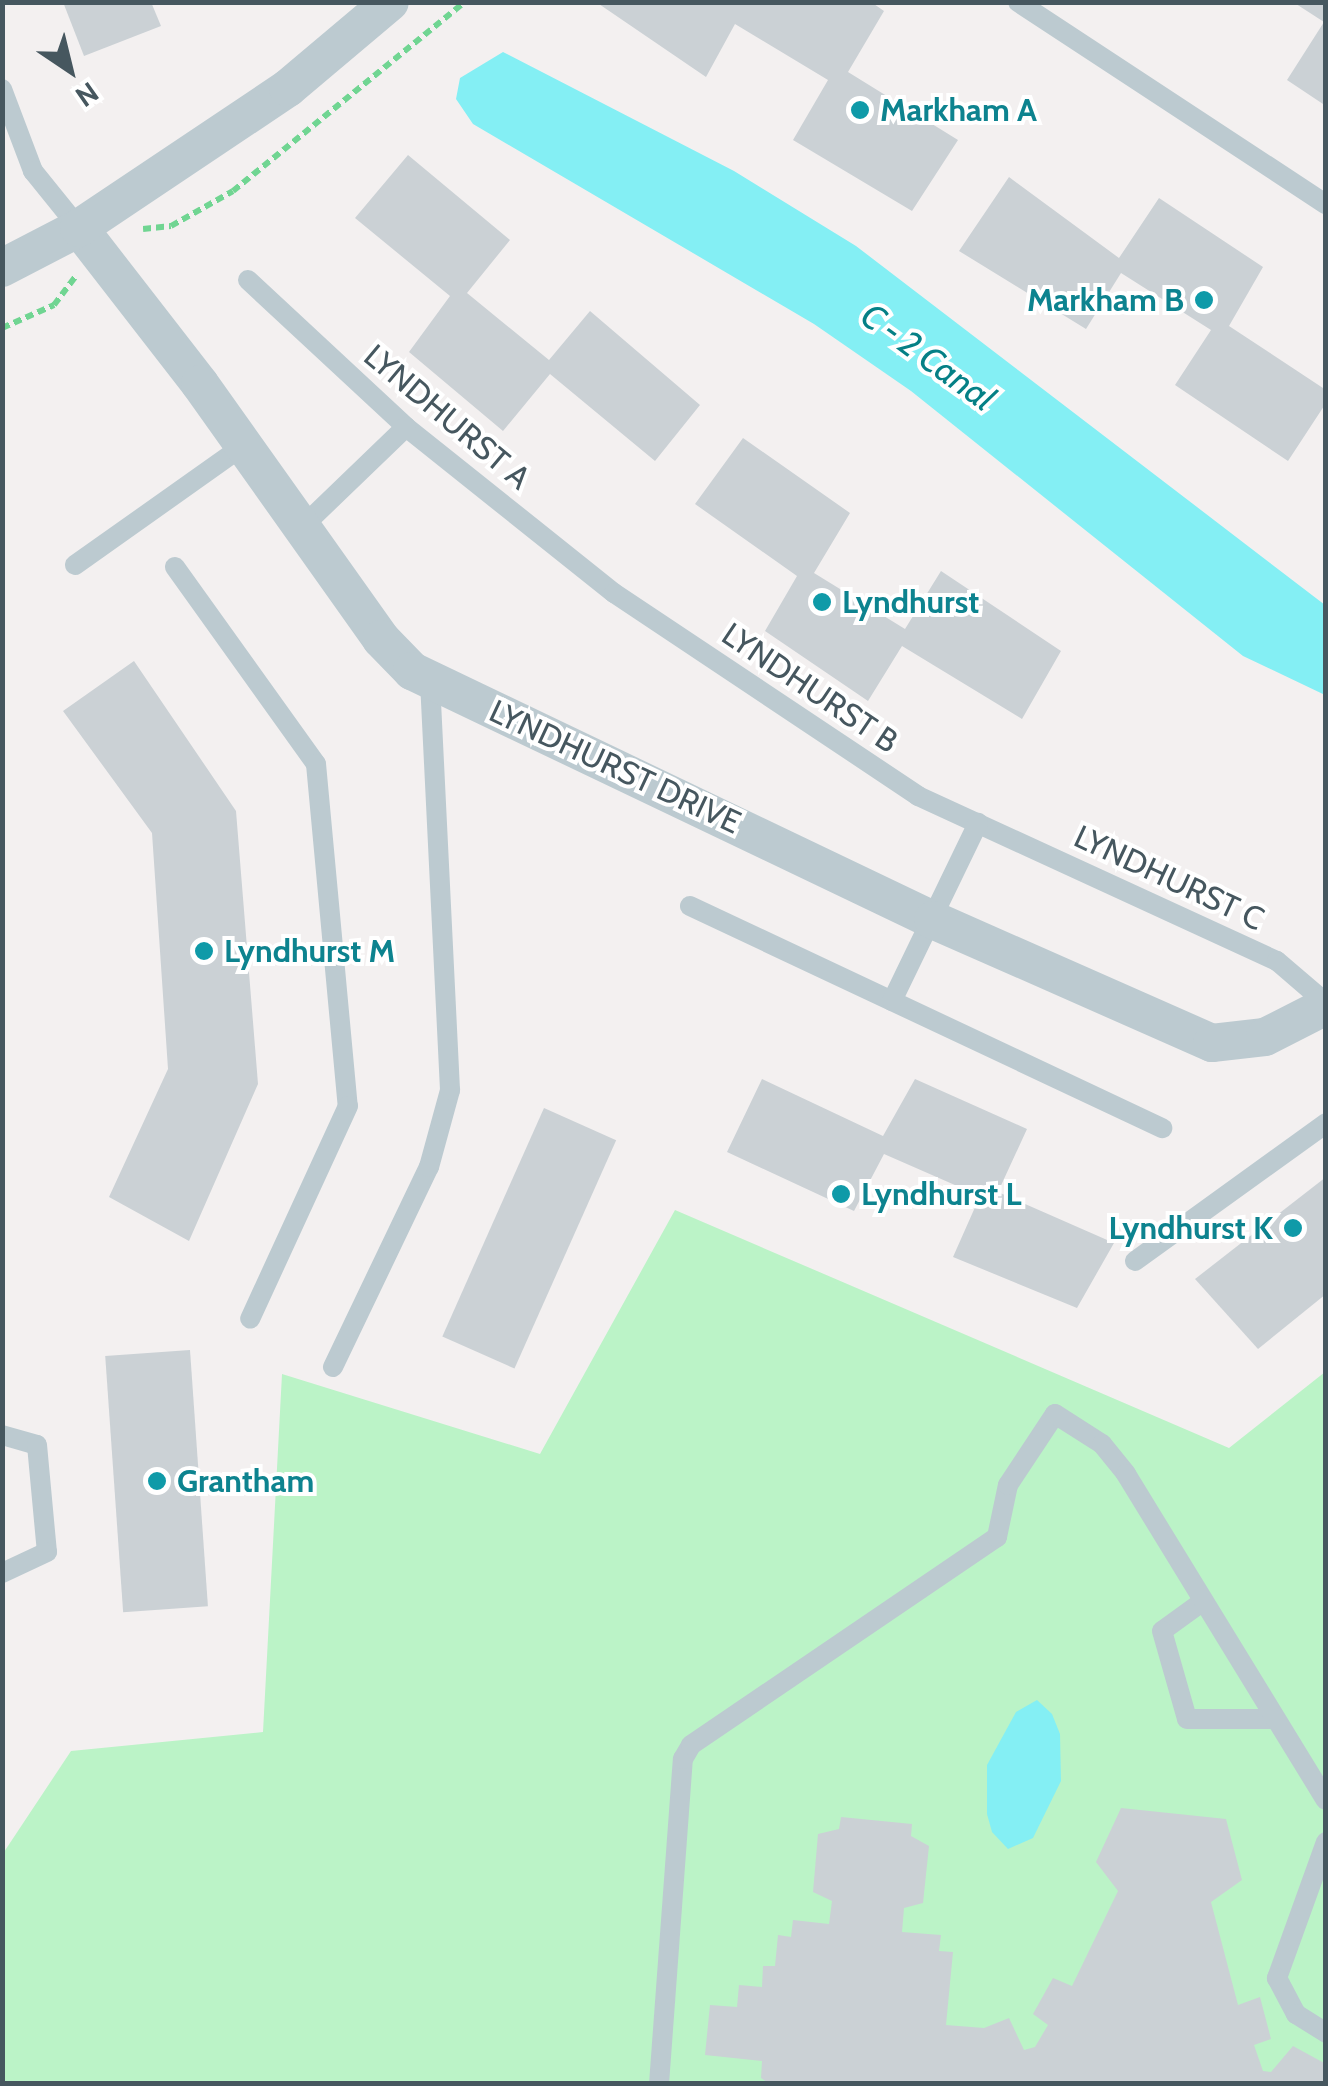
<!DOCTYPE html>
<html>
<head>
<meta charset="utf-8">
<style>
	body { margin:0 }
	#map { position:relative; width:1328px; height:2086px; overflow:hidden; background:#f3f0f0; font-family:Cabin,sans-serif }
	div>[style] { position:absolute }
	.green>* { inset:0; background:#bbf3c7 }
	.water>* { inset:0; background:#84eff4 }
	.building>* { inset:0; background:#cbd1d5; transform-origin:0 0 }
	.path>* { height:6px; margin-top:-3px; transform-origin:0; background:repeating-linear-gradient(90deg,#70d592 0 8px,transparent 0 13px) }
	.lane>* { height:20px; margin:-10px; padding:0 10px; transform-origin:10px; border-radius:10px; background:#bccad0 }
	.street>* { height:38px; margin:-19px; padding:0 19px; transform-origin:19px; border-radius:19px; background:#bccad0 }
	.dots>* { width:28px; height:28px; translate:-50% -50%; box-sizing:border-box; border:5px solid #fff; border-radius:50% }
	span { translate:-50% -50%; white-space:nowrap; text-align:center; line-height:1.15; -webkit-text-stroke:8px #fff; paint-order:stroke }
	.culture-label { font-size:32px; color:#0d838f; font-weight:700 }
	.left { translate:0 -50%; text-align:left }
	.right { translate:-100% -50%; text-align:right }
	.street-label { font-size:32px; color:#46575f }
	.water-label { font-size:35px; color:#058086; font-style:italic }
	.frame { position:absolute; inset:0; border:5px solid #46575f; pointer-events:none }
	.north { position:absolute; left:20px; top:20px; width:100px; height:100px; -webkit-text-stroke:8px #fff; paint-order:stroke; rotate:145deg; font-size:28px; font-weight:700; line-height:40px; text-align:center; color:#46575f }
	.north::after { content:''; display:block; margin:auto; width:35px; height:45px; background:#46575f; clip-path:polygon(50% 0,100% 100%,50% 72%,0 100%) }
</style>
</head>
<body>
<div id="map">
	<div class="green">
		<div style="clip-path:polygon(675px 1210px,1229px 1448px,1325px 1372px,1325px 2083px,3px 2083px,2px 1855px,71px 1751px,263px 1732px,282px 1374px,540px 1454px)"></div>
	</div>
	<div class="water">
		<div style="clip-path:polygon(503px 52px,734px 171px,856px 246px,1325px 605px,1325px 695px,1243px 656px,911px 391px,814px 324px,473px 124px,456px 99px,460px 78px)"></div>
		<div style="clip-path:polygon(1037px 1700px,1052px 1714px,1060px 1734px,1061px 1781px,1033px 1838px,1008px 1849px,992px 1832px,987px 1814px,987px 1765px,1016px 1712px)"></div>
	</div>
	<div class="building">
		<div style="clip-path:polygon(63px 2px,151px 2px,161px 26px,84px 56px)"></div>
		<div style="clip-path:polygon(596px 2px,871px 2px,884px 11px,848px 72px,958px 140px,912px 211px,793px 140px,828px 80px,735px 24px,706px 77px)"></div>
		<div style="clip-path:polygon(1293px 2px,1326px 2px,1326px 106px,1287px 80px,1324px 22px)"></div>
		<div style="clip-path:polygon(408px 155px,510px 240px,467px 293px,549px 360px,590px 311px,700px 405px,655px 461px,550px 374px,503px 431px,409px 352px,450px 296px,355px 218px)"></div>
		<div style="clip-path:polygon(1009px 177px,1119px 258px,1159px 198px,1263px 267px,1229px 326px,1326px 390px,1326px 403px,1288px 461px,1175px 385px,1211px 330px,1121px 273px,1086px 329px,959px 251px)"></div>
		<div style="clip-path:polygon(743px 438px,850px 513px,814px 573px,905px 629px,941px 571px,1061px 651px,1022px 719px,902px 646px,868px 701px,765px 631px,797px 576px,695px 504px)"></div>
		<div style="clip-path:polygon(134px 661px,236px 811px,258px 1084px,189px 1241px,109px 1197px,168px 1069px,152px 833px,63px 711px)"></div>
		<div style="clip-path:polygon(762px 1079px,883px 1136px,915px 1079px,1027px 1129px,998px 1192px,1114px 1243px,1077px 1308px,953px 1257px,980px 1196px,884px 1154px,854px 1211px,727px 1152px)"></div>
		<div style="left:544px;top:1108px;width:79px;height:250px;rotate:24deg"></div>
		<div style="clip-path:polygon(1326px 1177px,1326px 1294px,1258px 1349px,1195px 1279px)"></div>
		<div style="left:190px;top:1350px;width:257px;height:85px;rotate:86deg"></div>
		<div style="clip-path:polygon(1121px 1808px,1226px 1819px,1242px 1880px,1211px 1902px,1238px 2005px,1260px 1997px,1271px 2039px,1254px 2045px,1263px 2071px,1271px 2072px,1293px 2046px,1326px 2064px,1326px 2084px,770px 2084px,761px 2078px,762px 2061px,705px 2055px,710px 2005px,737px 2007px,739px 1985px,762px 1987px,763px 1966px,775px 1966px,778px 1935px,791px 1937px,793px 1920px,829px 1924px,832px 1901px,813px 1892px,818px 1834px,839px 1829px,841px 1817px,912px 1824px,911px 1836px,929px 1846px,923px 1903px,904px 1908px,902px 1932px,941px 1935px,939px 1951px,953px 1952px,946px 2025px,984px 2028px,1009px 2018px,1024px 2050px,1035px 2047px,1048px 2025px,1033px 2014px,1053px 1978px,1072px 1986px,1118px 1891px,1096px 1862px)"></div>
	</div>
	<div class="path">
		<div style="left:143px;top:229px;width:28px;rotate:-6deg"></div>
		<div style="left:171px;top:226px;width:71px;rotate:-29.4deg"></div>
		<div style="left:233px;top:191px;width:299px;rotate:-39.2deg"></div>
		<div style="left:2px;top:328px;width:57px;rotate:-23.9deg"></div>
		<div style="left:54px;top:305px;width:36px;rotate:-53deg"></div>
	</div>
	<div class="lane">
		<div style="left:1018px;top:2px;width:368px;rotate:33.3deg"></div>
		<div style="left:2px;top:89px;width:88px;rotate:69.3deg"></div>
		<div style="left:33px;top:171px;width:73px;rotate:51.1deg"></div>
		<div style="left:248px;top:280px;width:216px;rotate:42.9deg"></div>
		<div style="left:406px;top:427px;width:266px;rotate:38.6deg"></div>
		<div style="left:614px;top:593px;width:366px;rotate:33.7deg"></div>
		<div style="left:918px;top:796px;width:395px;rotate:24.7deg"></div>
		<div style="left:1277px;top:961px;width:65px;rotate:40.6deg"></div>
		<div style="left:300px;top:529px;width:147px;rotate:-43.9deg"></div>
		<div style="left:75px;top:565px;width:206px;rotate:-35.3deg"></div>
		<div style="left:175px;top:567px;width:242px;rotate:54.4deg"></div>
		<div style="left:316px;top:764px;width:343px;rotate:84.7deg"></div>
		<div style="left:348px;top:1106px;width:234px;rotate:114.7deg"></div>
		<div style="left:690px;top:906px;width:522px;rotate:25.19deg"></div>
		<div style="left:892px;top:1001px;width:198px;rotate:-64.2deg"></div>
		<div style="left:1135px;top:1261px;width:236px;rotate:-35.8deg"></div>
		<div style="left:333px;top:1367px;width:222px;rotate:-64.4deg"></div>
		<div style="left:429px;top:1167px;width:80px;rotate:-74.7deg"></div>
		<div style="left:450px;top:1090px;width:409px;rotate:-92.8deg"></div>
		<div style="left:2px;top:1435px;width:36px;rotate:16deg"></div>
		<div style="left:37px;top:1445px;width:107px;rotate:84.7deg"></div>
		<div style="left:47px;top:1552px;width:50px;rotate:155deg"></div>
		<div style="left:1202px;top:1602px;width:49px;rotate:144.1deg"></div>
		<div style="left:1162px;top:1631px;width:91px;rotate:74.1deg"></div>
		<div style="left:1187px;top:1719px;width:87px"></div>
		<div style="left:1326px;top:1842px;width:145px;rotate:109.8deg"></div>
		<div style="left:1277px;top:1978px;width:41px;rotate:62.2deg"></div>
		<div style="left:1296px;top:2014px;width:36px;rotate:32deg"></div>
		<div style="left:659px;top:2084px;width:326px;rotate:-85.8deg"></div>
		<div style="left:683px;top:1759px;width:16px;rotate:-60deg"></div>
		<div style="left:691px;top:1745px;width:370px;rotate:-34.2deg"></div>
		<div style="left:997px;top:1537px;width:53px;rotate:-78.1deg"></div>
		<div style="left:1008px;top:1485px;width:85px;rotate:-56.5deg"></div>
		<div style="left:1055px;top:1414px;width:56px;rotate:32.6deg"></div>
		<div style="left:1102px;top:1444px;width:38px;rotate:51deg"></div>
		<div style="left:1126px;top:1474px;width:382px;rotate:58.5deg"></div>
	</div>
	<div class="street">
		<div style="left:79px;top:228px;width:197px;rotate:52.2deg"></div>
		<div style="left:200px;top:384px;width:313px;rotate:54.6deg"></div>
		<div style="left:381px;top:639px;width:45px;rotate:45.9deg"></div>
		<div style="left:412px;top:671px;width:577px;rotate:25.54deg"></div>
		<div style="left:933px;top:920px;width:305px;rotate:23.8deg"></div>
		<div style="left:1212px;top:1043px;width:53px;rotate:-6.5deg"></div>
		<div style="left:1265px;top:1037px;width:68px;rotate:-26.9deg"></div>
		<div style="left:2px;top:268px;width:87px;rotate:-27.5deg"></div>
		<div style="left:79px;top:228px;width:252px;rotate:-33.8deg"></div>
		<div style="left:288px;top:88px;width:133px;rotate:-40.1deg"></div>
	</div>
	<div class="dots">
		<div style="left:860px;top:110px;background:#0f9aa8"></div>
		<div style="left:1204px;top:300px;background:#0f9aa8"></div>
		<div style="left:822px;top:602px;background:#0f9aa8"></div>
		<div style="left:204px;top:951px;background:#0f9aa8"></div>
		<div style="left:841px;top:1194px;background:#0f9aa8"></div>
		<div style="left:1293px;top:1228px;background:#0f9aa8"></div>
		<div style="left:157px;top:1481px;background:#0f9aa8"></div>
	</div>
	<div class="culture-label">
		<span class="left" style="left:880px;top:110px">Markham A</span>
		<span class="right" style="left:1184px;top:300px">Markham B</span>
		<span class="left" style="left:842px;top:602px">Lyndhurst</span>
		<span class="left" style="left:224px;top:951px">Lyndhurst M</span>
		<span class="left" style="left:861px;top:1194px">Lyndhurst L</span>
		<span class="right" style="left:1273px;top:1228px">Lyndhurst K</span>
		<span class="left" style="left:177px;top:1481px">Grantham</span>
	</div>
	<div class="street-label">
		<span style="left:447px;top:417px;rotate:40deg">LYNDHURST A</span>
		<span style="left:810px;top:688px;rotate:34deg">LYNDHURST B</span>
		<span style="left:615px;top:767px;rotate:25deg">LYNDHURST DRIVE</span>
		<span style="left:1169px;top:878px;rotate:25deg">LYNDHURST C</span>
	</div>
	<div class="water-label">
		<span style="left:928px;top:357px;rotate:36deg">C - 2 Canal</span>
	</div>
	<div class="frame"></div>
	<div class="north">N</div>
</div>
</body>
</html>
